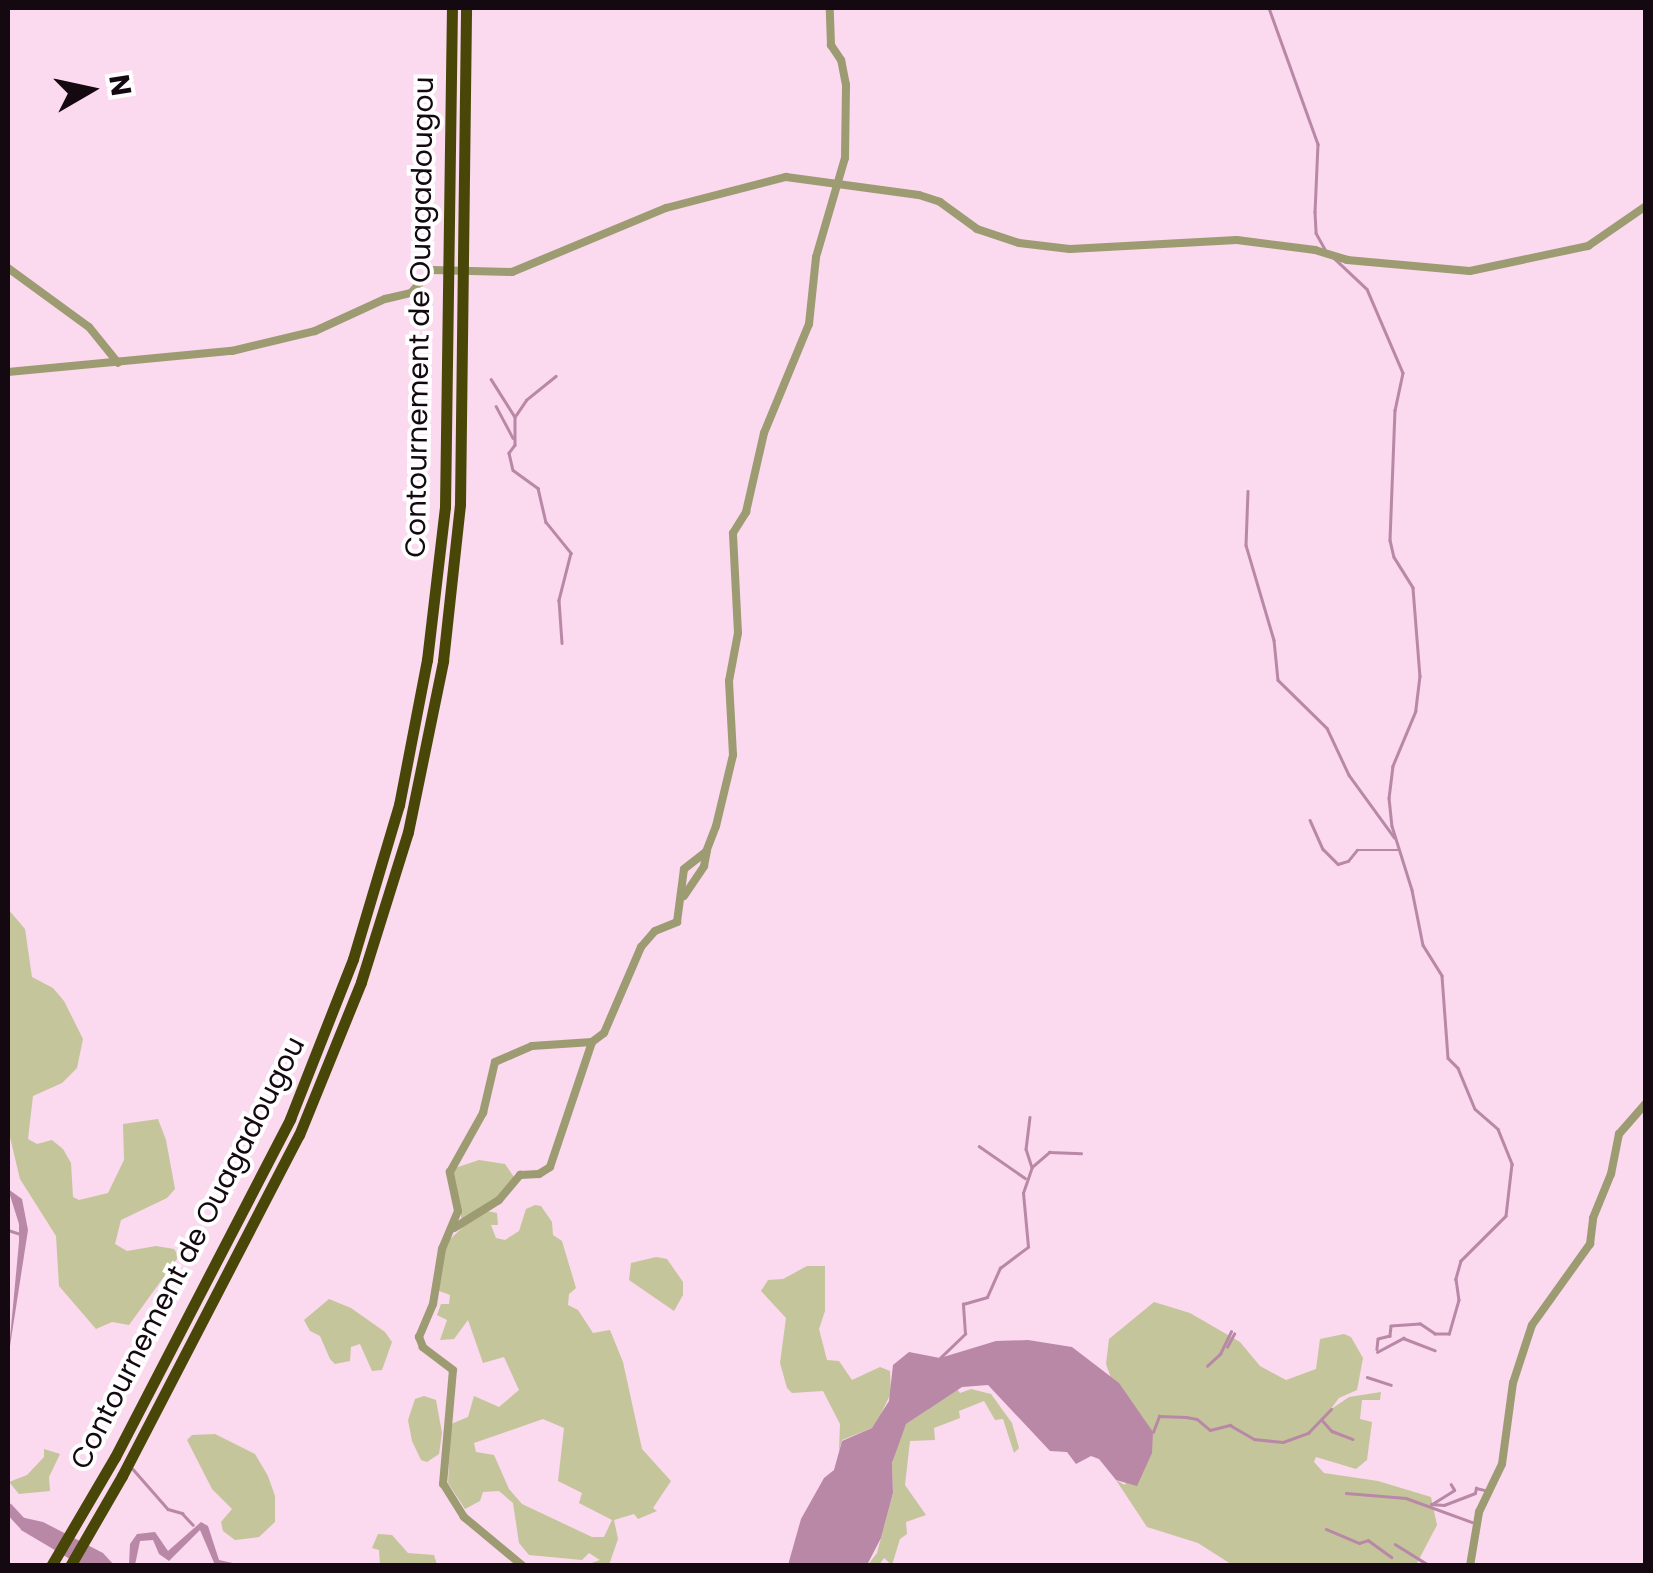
<!DOCTYPE html>
<html>
<head>
<meta charset="utf-8">
<style>
	body { margin:0 }
	#map { position:relative; width:1653px; height:1573px; overflow:hidden; background:#fbd9ee; font-family:Poppins,sans-serif }
	div>[style] { position:absolute }
	.green>* { inset:0; background:#c5c59b }
	.water>* { inset:0; background:#b988a7 }
	.stream>* { height:2.5px; margin:-1.25px; padding:0 1.25px; transform-origin:1.25px; border-radius:1.25px; background:#b988a7 }
	.river>* { height:10px; margin:-5px; padding:0 5px; transform-origin:5px; border-radius:5px; background:#b988a7 }
	.minor>* { height:8px; margin:-4px; padding:0 4px; transform-origin:4px; border-radius:4px; background:#9c9b71 }
	.highway>* { height:11px; margin:-5.5px; padding:0 5.5px; transform-origin:5.5px; border-radius:5.5px; background:#494707 }
	span { translate:-50% -50%; white-space:nowrap; text-align:center; line-height:1.15; -webkit-text-stroke:8px #fff; paint-order:stroke }
	.street-label { font-size:28px; color:#140910 }
	.frame { position:absolute; inset:0; border:10px solid #140910; pointer-events:none }
	.north { position:absolute; left:40px; top:40px; width:100px; height:100px; -webkit-text-stroke:8px #fff; paint-order:stroke; rotate:81deg; font-size:28px; font-weight:700; line-height:40px; text-align:center; color:#140910 }
	.north::after { content:''; display:block; margin:auto; width:35px; height:45px; background:#140910; clip-path:polygon(50% 0,100% 100%,50% 72%,0 100%) }
</style>
</head>
<body>
<div id="map">
	<div class="green">
		<div style="clip-path:polygon(8px 909px,25px 929px,32px 977px,53px 988px,64px 1001px,83px 1039px,77px 1068px,62px 1083px,33px 1096px,28px 1139px,37px 1144px,52px 1140px,63px 1149px,71px 1163px,73px 1197px,79px 1200px,108px 1193px,124px 1160px,123px 1124px,158px 1119px,166px 1140px,175px 1189px,167px 1198px,121px 1220px,115px 1244px,127px 1251px,156px 1246px,174px 1249px,179px 1256px,129px 1325px,112px 1322px,96px 1329px,59px 1286px,56px 1236px,20px 1179px,8px 1129px)"></div>
		<div style="clip-path:polygon(evenodd,479px 1160px,505px 1164px,516px 1180px,487px 1211px,497px 1213px,498px 1225px,491px 1225px,496px 1238px,505px 1240px,519px 1231px,526px 1209px,535px 1205px,541px 1206px,552px 1222px,553px 1235px,562px 1241px,576px 1288px,569px 1294px,568px 1305px,578px 1310px,593px 1333px,610px 1330px,623px 1362px,642px 1449px,671px 1481px,653px 1508px,657px 1511px,638px 1519px,634px 1514px,614px 1520px,618px 1539px,609px 1565px,586px 1565px,600px 1560px,589px 1553px,582px 1560px,529px 1555px,519px 1543px,513px 1503px,499px 1491px,483px 1492px,480px 1501px,465px 1509px,448px 1483px,451px 1424px,468px 1417px,474px 1396px,499px 1407px,519px 1390px,504px 1357px,483px 1363px,468px 1320px,454px 1339px,440px 1340px,447px 1320px,437px 1315px,441px 1304px,449px 1304px,450px 1295px,434px 1289px,443px 1246px,463px 1227px,453px 1175px,455px 1168px,479px 1160px,543px 1419px,564px 1428px,558px 1481px,582px 1493px,579px 1503px,612px 1520px,604px 1537px,592px 1537px,522px 1504px,509px 1489px,494px 1455px,476px 1452px,474px 1443px,543px 1419px)"></div>
		<div style="clip-path:polygon(656px 1257px,667px 1259px,683px 1282px,683px 1295px,674px 1311px,629px 1280px,631px 1263px)"></div>
		<div style="clip-path:polygon(807px 1266px,825px 1266px,825px 1311px,819px 1329px,827px 1360px,839px 1361px,852px 1380px,880px 1367px,890px 1371px,891px 1393px,879px 1418px,872px 1428px,842px 1440px,839px 1451px,840px 1424px,823px 1391px,792px 1393px,787px 1388px,780px 1363px,786px 1318px,761px 1291px,768px 1280px,783px 1279px)"></div>
		<div style="clip-path:polygon(329px 1299px,351px 1308px,385px 1332px,392px 1342px,382px 1370px,372px 1371px,360px 1344px,351px 1347px,350px 1361px,335px 1364px,330px 1359px,320px 1336px,310px 1331px,304px 1320px)"></div>
		<div style="clip-path:polygon(1154px 1302px,1190px 1313px,1240px 1342px,1260px 1366px,1286px 1380px,1316px 1369px,1320px 1339px,1344px 1334px,1351px 1337px,1363px 1358px,1357px 1390px,1339px 1398px,1330px 1410px,1349px 1397px,1381px 1392px,1380px 1400px,1362px 1400px,1360px 1419px,1372px 1422px,1367px 1460px,1356px 1469px,1316px 1457px,1314px 1462px,1324px 1473px,1378px 1481px,1431px 1497px,1437px 1525px,1416px 1565px,1234px 1566px,1198px 1543px,1147px 1527px,1116px 1480px,1125px 1485px,1144px 1419px,1111px 1378px,1106px 1364px,1109px 1339px)"></div>
		<div style="clip-path:polygon(957px 1389px,960px 1393px,971px 1389px,991px 1394px,1012px 1423px,1019px 1448px,1014px 1453px,1003px 1419px,995px 1420px,984px 1401px,959px 1411px,960px 1418px,934px 1428px,935px 1440px,910px 1441px,905px 1485px,926px 1515px,906px 1522px,907px 1534px,900px 1539px,892px 1565px,884px 1558px,879px 1565px,867px 1566px,877px 1553px,893px 1493px,892px 1464px,899px 1437px,906px 1424px)"></div>
		<div style="clip-path:polygon(424px 1396px,436px 1400px,442px 1433px,439px 1454px,427px 1462px,421px 1460px,412px 1441px,408px 1420px,415px 1399px)"></div>
		<div style="clip-path:polygon(215px 1434px,255px 1454px,268px 1476px,275px 1496px,275px 1522px,259px 1537px,235px 1540px,223px 1531px,221px 1522px,232px 1509px,212px 1489px,187px 1440px,192px 1435px)"></div>
		<div style="clip-path:polygon(44px 1449px,60px 1454px,49px 1477px,50px 1491px,19px 1494px,9px 1482px,27px 1475px,44px 1457px)"></div>
		<div style="clip-path:polygon(378px 1534px,392px 1535px,408px 1553px,434px 1555px,437px 1565px,380px 1565px,379px 1550px,372px 1548px)"></div>
	</div>
	<div class="water">
		<div style="clip-path:polygon(8px 1189px,22px 1199px,28px 1230px,8px 1359px,19px 1242px,19px 1224px)"></div>
		<div style="clip-path:polygon(1028px 1340px,1072px 1347px,1119px 1383px,1153px 1432px,1152px 1453px,1137px 1486px,1116px 1480px,1099px 1459px,1091px 1456px,1076px 1464px,1067px 1452px,1050px 1451px,988px 1385px,962px 1387px,906px 1424px,892px 1463px,893px 1493px,881px 1538px,867px 1565px,788px 1565px,801px 1519px,824px 1478px,834px 1470px,842px 1441px,872px 1428px,889px 1401px,893px 1365px,909px 1352px,940px 1358px,996px 1341px)"></div>
		<div style="clip-path:polygon(16px 1516px,43px 1522px,103px 1553px,114px 1565px,80px 1565px,21px 1530px)"></div>
		<div style="clip-path:polygon(201px 1522px,208px 1526px,219px 1560px,242px 1565px,215px 1565px,200px 1530px,169px 1561px,159px 1554px,153px 1540px,140px 1541px,135px 1565px,129px 1565px,130px 1544px,137px 1534px,155px 1532px,168px 1551px)"></div>
	</div>
	<div class="stream">
		<div style="left:1269px;top:8px;width:145px;rotate:70.2deg"></div>
		<div style="left:1318px;top:144px;width:68px;rotate:92.5deg"></div>
		<div style="left:1315px;top:212px;width:21px;rotate:87deg"></div>
		<div style="left:1316px;top:233px;width:18px;rotate:61deg"></div>
		<div style="left:1334px;top:258px;width:45px;rotate:43.2deg"></div>
		<div style="left:1367px;top:289px;width:91px;rotate:66.8deg"></div>
		<div style="left:1403px;top:373px;width:38px;rotate:102deg"></div>
		<div style="left:1395px;top:410px;width:130px;rotate:92.2deg"></div>
		<div style="left:1390px;top:540px;width:17px;rotate:77deg"></div>
		<div style="left:1394px;top:557px;width:36px;rotate:58deg"></div>
		<div style="left:1413px;top:588px;width:88px;rotate:85.5deg"></div>
		<div style="left:1420px;top:676px;width:35px;rotate:97deg"></div>
		<div style="left:1416px;top:711px;width:60px;rotate:112.7deg"></div>
		<div style="left:1393px;top:766px;width:32px;rotate:97deg"></div>
		<div style="left:1389px;top:798px;width:28px;rotate:84deg"></div>
		<div style="left:1392px;top:826px;width:67px;rotate:72.6deg"></div>
		<div style="left:1412px;top:890px;width:56px;rotate:78.7deg"></div>
		<div style="left:1423px;top:945px;width:36px;rotate:58deg"></div>
		<div style="left:1442px;top:976px;width:82px;rotate:85.8deg"></div>
		<div style="left:1448px;top:1058px;width:14px;rotate:45deg"></div>
		<div style="left:1458px;top:1068px;width:44px;rotate:67.5deg"></div>
		<div style="left:1475px;top:1109px;width:30px;rotate:41deg"></div>
		<div style="left:1498px;top:1129px;width:38px;rotate:68deg"></div>
		<div style="left:1512px;top:1164px;width:52px;rotate:96.6deg"></div>
		<div style="left:1506px;top:1216px;width:64px;rotate:135deg"></div>
		<div style="left:1461px;top:1261px;width:19px;rotate:106deg"></div>
		<div style="left:1456px;top:1279px;width:21px;rotate:82deg"></div>
		<div style="left:1459px;top:1300px;width:35px;rotate:106deg"></div>
		<div style="left:1449px;top:1334px;width:14px;rotate:180deg"></div>
		<div style="left:1435px;top:1334px;width:18px;rotate:-146deg"></div>
		<div style="left:1420px;top:1324px;width:29px;rotate:176deg"></div>
		<div style="left:1391px;top:1326px;width:10px;rotate:96deg"></div>
		<div style="left:1390px;top:1336px;width:12px;rotate:166deg"></div>
		<div style="left:1378px;top:1339px;width:10px;rotate:96deg"></div>
		<div style="left:491px;top:379px;width:45px;rotate:57.7deg"></div>
		<div style="left:515px;top:417px;width:28px;rotate:90deg"></div>
		<div style="left:515px;top:445px;width:10px;rotate:127deg"></div>
		<div style="left:509px;top:453px;width:17px;rotate:77deg"></div>
		<div style="left:513px;top:470px;width:31px;rotate:36deg"></div>
		<div style="left:538px;top:488px;width:35px;rotate:77deg"></div>
		<div style="left:546px;top:522px;width:40px;rotate:51deg"></div>
		<div style="left:571px;top:553px;width:49px;rotate:104.3deg"></div>
		<div style="left:559px;top:600px;width:43px;rotate:86deg"></div>
		<div style="left:496px;top:406px;width:36px;rotate:62deg"></div>
		<div style="left:516px;top:415px;width:18px;rotate:-56deg"></div>
		<div style="left:526px;top:400px;width:38px;rotate:-39deg"></div>
		<div style="left:1248px;top:491px;width:54px;rotate:92.1deg"></div>
		<div style="left:1246px;top:545px;width:99px;rotate:73.6deg"></div>
		<div style="left:1274px;top:640px;width:40px;rotate:84.3deg"></div>
		<div style="left:1278px;top:680px;width:69px;rotate:44.4deg"></div>
		<div style="left:1327px;top:728px;width:52px;rotate:64.9deg"></div>
		<div style="left:1349px;top:775px;width:77px;rotate:54deg"></div>
		<div style="left:1310px;top:820px;width:32px;rotate:66deg"></div>
		<div style="left:1323px;top:849px;width:21px;rotate:45deg"></div>
		<div style="left:1338px;top:864px;width:10px;rotate:-17deg"></div>
		<div style="left:1348px;top:861px;width:14px;rotate:-51deg"></div>
		<div style="left:1357px;top:850px;width:41px"></div>
		<div style="left:1030px;top:1117px;width:32px;rotate:97deg"></div>
		<div style="left:1026px;top:1149px;width:19px;rotate:72deg"></div>
		<div style="left:979px;top:1146px;width:56px;rotate:34.8deg"></div>
		<div style="left:8px;top:1230px;width:13px;rotate:18deg"></div>
		<div style="left:1227px;top:1347px;width:15px;rotate:-62deg"></div>
		<div style="left:1377px;top:1352px;width:30px;rotate:-28deg"></div>
		<div style="left:1403px;top:1338px;width:34px;rotate:21deg"></div>
		<div style="left:940px;top:1358px;width:35px;rotate:-44deg"></div>
		<div style="left:965px;top:1334px;width:30px;rotate:-94deg"></div>
		<div style="left:963px;top:1304px;width:25px;rotate:-16deg"></div>
		<div style="left:987px;top:1297px;width:32px;rotate:-66deg"></div>
		<div style="left:1000px;top:1268px;width:35px;rotate:-37deg"></div>
		<div style="left:1028px;top:1247px;width:54px;rotate:-95.3deg"></div>
		<div style="left:1023px;top:1193px;width:28px;rotate:-71deg"></div>
		<div style="left:1032px;top:1167px;width:23px;rotate:-41deg"></div>
		<div style="left:1049px;top:1152px;width:32px;rotate:2deg"></div>
		<div style="left:1207px;top:1366px;width:18px;rotate:-43deg"></div>
		<div style="left:1220px;top:1354px;width:25px;rotate:-64deg"></div>
		<div style="left:1367px;top:1377px;width:25px;rotate:18deg"></div>
		<div style="left:1322px;top:1420px;width:15px;rotate:48deg"></div>
		<div style="left:1332px;top:1431px;width:22px;rotate:21deg"></div>
		<div style="left:1153px;top:1432px;width:17px;rotate:-69deg"></div>
		<div style="left:1159px;top:1416px;width:27px;rotate:2deg"></div>
		<div style="left:1186px;top:1417px;width:11px;rotate:10deg"></div>
		<div style="left:1197px;top:1419px;width:17px;rotate:40deg"></div>
		<div style="left:1210px;top:1430px;width:21px;rotate:-14deg"></div>
		<div style="left:1230px;top:1425px;width:28px;rotate:30deg"></div>
		<div style="left:1254px;top:1439px;width:29px;rotate:6deg"></div>
		<div style="left:1283px;top:1442px;width:27px;rotate:-20deg"></div>
		<div style="left:1308px;top:1433px;width:33px;rotate:-46deg"></div>
		<div style="left:133px;top:1469px;width:53px;rotate:48.8deg"></div>
		<div style="left:168px;top:1509px;width:15px;rotate:16deg"></div>
		<div style="left:182px;top:1513px;width:16px;rotate:47deg"></div>
		<div style="left:1346px;top:1493px;width:60px;rotate:4.8deg"></div>
		<div style="left:1406px;top:1498px;width:70px;rotate:20deg"></div>
		<div style="left:1431px;top:1504px;width:13px;rotate:4deg"></div>
		<div style="left:1444px;top:1505px;width:33px;rotate:-21deg"></div>
		<div style="left:1475px;top:1493px;width:5px;rotate:-79deg"></div>
		<div style="left:1476px;top:1488px;width:9px;rotate:13deg"></div>
		<div style="left:1432px;top:1504px;width:26px;rotate:-32deg"></div>
		<div style="left:1454px;top:1490px;width:6px;rotate:-121deg"></div>
		<div style="left:1326px;top:1529px;width:36px;rotate:23deg"></div>
		<div style="left:1359px;top:1543px;width:9px;rotate:-18deg"></div>
		<div style="left:1368px;top:1540px;width:29px;rotate:36deg"></div>
		<div style="left:1395px;top:1544px;width:38px;rotate:32deg"></div>
	</div>
	<div class="river">
		<div style="left:8px;top:1508px;width:23px;rotate:47deg"></div>
	</div>
	<div class="minor">
		<div style="left:8px;top:268px;width:100px;rotate:36.1deg"></div>
		<div style="left:89px;top:327px;width:46px;rotate:51.1deg"></div>
		<div style="left:8px;top:372px;width:225px;rotate:-5.4deg"></div>
		<div style="left:232px;top:351px;width:85px;rotate:-13.5deg"></div>
		<div style="left:315px;top:331px;width:77px;rotate:-24.6deg"></div>
		<div style="left:385px;top:299px;width:27px;rotate:-13deg"></div>
		<div style="left:411px;top:293px;width:31px;rotate:-48deg"></div>
		<div style="left:432px;top:270px;width:80px;rotate:1.4deg"></div>
		<div style="left:512px;top:272px;width:167px;rotate:-22.6deg"></div>
		<div style="left:666px;top:208px;width:124px;rotate:-14.5deg"></div>
		<div style="left:786px;top:177px;width:134px;rotate:7.7deg"></div>
		<div style="left:919px;top:195px;width:22px;rotate:18deg"></div>
		<div style="left:940px;top:202px;width:46px;rotate:36.1deg"></div>
		<div style="left:977px;top:229px;width:44px;rotate:18.4deg"></div>
		<div style="left:1019px;top:243px;width:51px;rotate:6.7deg"></div>
		<div style="left:1070px;top:249px;width:167px;rotate:-3.1deg"></div>
		<div style="left:1237px;top:240px;width:79px;rotate:7.3deg"></div>
		<div style="left:1315px;top:250px;width:34px;rotate:17deg"></div>
		<div style="left:1347px;top:260px;width:123px;rotate:5.1deg"></div>
		<div style="left:1470px;top:271px;width:121px;rotate:-12deg"></div>
		<div style="left:1588px;top:246px;width:70px;rotate:-34.6deg"></div>
		<div style="left:684px;top:896px;width:36px;rotate:-56deg"></div>
		<div style="left:704px;top:866px;width:15px;rotate:-79deg"></div>
		<div style="left:454px;top:1228px;width:53px;rotate:-31.9deg"></div>
		<div style="left:499px;top:1200px;width:33px;rotate:-50deg"></div>
		<div style="left:520px;top:1175px;width:19px;rotate:-3deg"></div>
		<div style="left:539px;top:1174px;width:13px;rotate:-32deg"></div>
		<div style="left:550px;top:1167px;width:132px;rotate:-71.4deg"></div>
		<div style="left:523px;top:1566px;width:77px;rotate:-140.3deg"></div>
		<div style="left:464px;top:1517px;width:39px;rotate:-122deg"></div>
		<div style="left:443px;top:1484px;width:114px;rotate:-85deg"></div>
		<div style="left:453px;top:1370px;width:38px;rotate:-143deg"></div>
		<div style="left:423px;top:1347px;width:11px;rotate:-112deg"></div>
		<div style="left:419px;top:1337px;width:36px;rotate:-67deg"></div>
		<div style="left:433px;top:1304px;width:56px;rotate:-80.7deg"></div>
		<div style="left:442px;top:1249px;width:41px;rotate:-67.2deg"></div>
		<div style="left:458px;top:1211px;width:40px;rotate:-102deg"></div>
		<div style="left:450px;top:1172px;width:68px;rotate:-60.8deg"></div>
		<div style="left:483px;top:1113px;width:52px;rotate:-76.8deg"></div>
		<div style="left:495px;top:1062px;width:40px;rotate:-23.4deg"></div>
		<div style="left:532px;top:1046px;width:60px;rotate:-3.8deg"></div>
		<div style="left:592px;top:1042px;width:15px;rotate:-37deg"></div>
		<div style="left:604px;top:1033px;width:94px;rotate:-66.7deg"></div>
		<div style="left:641px;top:947px;width:21px;rotate:-49deg"></div>
		<div style="left:655px;top:931px;width:24px;rotate:-22deg"></div>
		<div style="left:677px;top:922px;width:53px;rotate:-82.5deg"></div>
		<div style="left:684px;top:869px;width:28px;rotate:-38deg"></div>
		<div style="left:706px;top:852px;width:28px;rotate:-69deg"></div>
		<div style="left:716px;top:826px;width:73px;rotate:-76.5deg"></div>
		<div style="left:733px;top:755px;width:74px;rotate:-93.1deg"></div>
		<div style="left:729px;top:681px;width:49px;rotate:-79.4deg"></div>
		<div style="left:738px;top:633px;width:100px;rotate:-92.9deg"></div>
		<div style="left:733px;top:533px;width:25px;rotate:-58deg"></div>
		<div style="left:746px;top:512px;width:81px;rotate:-77.2deg"></div>
		<div style="left:764px;top:433px;width:118px;rotate:-67.6deg"></div>
		<div style="left:809px;top:324px;width:67px;rotate:-84deg"></div>
		<div style="left:816px;top:257px;width:103px;rotate:-73.7deg"></div>
		<div style="left:845px;top:158px;width:73px;rotate:-89.2deg"></div>
		<div style="left:846px;top:85px;width:25px;rotate:-101deg"></div>
		<div style="left:841px;top:60px;width:18px;rotate:-124deg"></div>
		<div style="left:831px;top:45px;width:37px;rotate:-92deg"></div>
		<div style="left:1470px;top:1566px;width:55px;rotate:-80.5deg"></div>
		<div style="left:1479px;top:1512px;width:53px;rotate:-64.4deg"></div>
		<div style="left:1502px;top:1464px;width:82px;rotate:-82.3deg"></div>
		<div style="left:1513px;top:1383px;width:61px;rotate:-71.9deg"></div>
		<div style="left:1532px;top:1325px;width:100px;rotate:-54.4deg"></div>
		<div style="left:1590px;top:1244px;width:26px;rotate:-83deg"></div>
		<div style="left:1593px;top:1218px;width:48px;rotate:-67.8deg"></div>
		<div style="left:1611px;top:1174px;width:41px;rotate:-78.7deg"></div>
		<div style="left:1619px;top:1134px;width:41px;rotate:-48.9deg"></div>
	</div>
	<div class="highway">
		<div style="left:51px;top:1566px;width:126px;rotate:-59.6deg"></div>
		<div style="left:115px;top:1457px;width:381px;rotate:-62.6deg"></div>
		<div style="left:290px;top:1119px;width:172px;rotate:-68.5deg"></div>
		<div style="left:353px;top:959px;width:161px;rotate:-73.4deg"></div>
		<div style="left:399px;top:805px;width:148px;rotate:-79.1deg"></div>
		<div style="left:427px;top:660px;width:154px;rotate:-83.3deg"></div>
		<div style="left:445px;top:507px;width:499px;rotate:-89.2deg"></div>
		<div style="left:70px;top:1566px;width:104px;rotate:-60deg"></div>
		<div style="left:122px;top:1476px;width:384px;rotate:-62.6deg"></div>
		<div style="left:299px;top:1135px;width:165px;rotate:-67.9deg"></div>
		<div style="left:361px;top:982px;width:157px;rotate:-72.6deg"></div>
		<div style="left:408px;top:832px;width:175px;rotate:-78.4deg"></div>
		<div style="left:443px;top:661px;width:158px;rotate:-83.8deg"></div>
		<div style="left:460px;top:504px;width:496px;rotate:-89.3deg"></div>
	</div>
	<div class="street-label">
		<span style="left:420px;top:317px;rotate:-89deg">Contournement de Ouagadougou</span>
		<span style="left:188px;top:1253px;rotate:-63deg">Contournement de Ouagadougou</span>
	</div>
	<div class="frame"></div>
	<div class="north">N</div>
</div>
</body>
</html>
